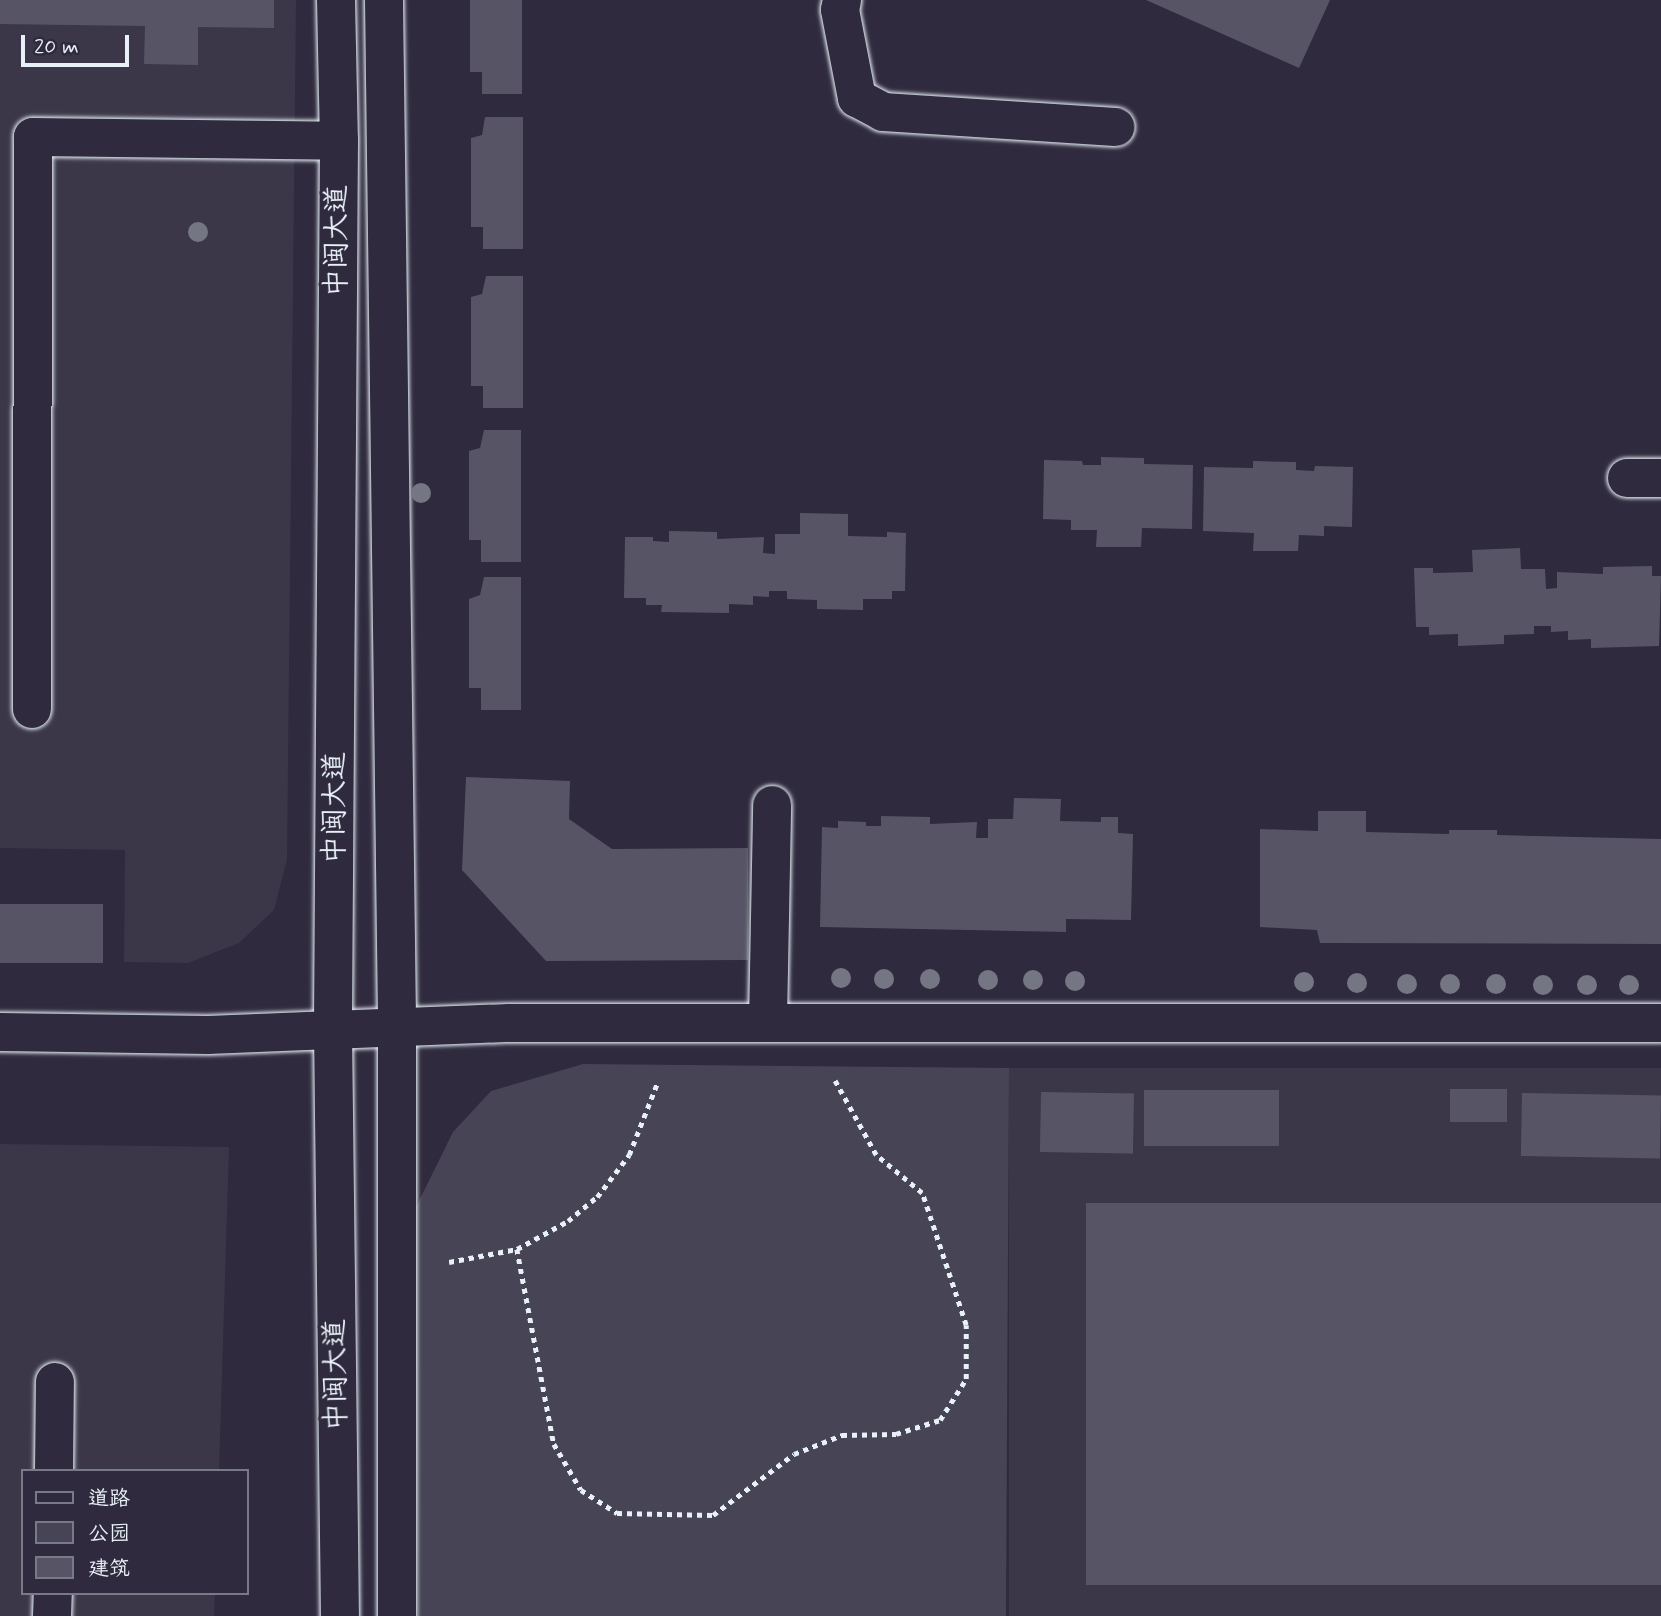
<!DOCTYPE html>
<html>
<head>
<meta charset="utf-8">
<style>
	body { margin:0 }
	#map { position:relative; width:1661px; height:1616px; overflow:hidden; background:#2f2a3d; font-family:Mynerve,"LXGW WenKai TC",sans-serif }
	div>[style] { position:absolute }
	.built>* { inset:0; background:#3b3749; transform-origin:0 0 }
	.green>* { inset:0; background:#464455 }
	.building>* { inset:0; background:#575565; transform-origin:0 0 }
	.path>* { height:4.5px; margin-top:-2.25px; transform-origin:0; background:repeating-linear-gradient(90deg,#e8f1f8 0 5px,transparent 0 10px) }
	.roads { filter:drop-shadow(0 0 2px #e8f1f8) drop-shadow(0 0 2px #e8f1f8) }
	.minor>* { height:38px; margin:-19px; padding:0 19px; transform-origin:19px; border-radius:19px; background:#2f2a3d }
	.major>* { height:38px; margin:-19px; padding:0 19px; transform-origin:19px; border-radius:19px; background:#2f2a3d }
	.trees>* { width:20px; height:20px; margin:-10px; border-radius:50%; background:#757684 }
	span { translate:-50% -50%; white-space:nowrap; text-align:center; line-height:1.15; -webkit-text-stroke:6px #2f2a3d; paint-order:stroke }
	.street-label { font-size:28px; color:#e8f1f8 }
	.legend { position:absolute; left:21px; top:1469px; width:228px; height:126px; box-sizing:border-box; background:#2f2a3d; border:2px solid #797a88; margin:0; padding:9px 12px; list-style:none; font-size:21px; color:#e8f1f8 }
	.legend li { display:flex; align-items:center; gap:14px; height:35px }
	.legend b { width:35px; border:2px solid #797a88 }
	.scale { position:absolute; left:21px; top:35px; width:108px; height:32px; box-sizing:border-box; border:4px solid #e8f1f8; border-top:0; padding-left:9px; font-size:21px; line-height:24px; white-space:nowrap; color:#e8f1f8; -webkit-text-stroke:5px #2f2a3d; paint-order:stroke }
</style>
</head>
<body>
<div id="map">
	<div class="built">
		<div style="clip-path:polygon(0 0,296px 0,287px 859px,274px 910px,239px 943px,188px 963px,124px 962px,125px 850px,0 848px)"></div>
		<div style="left:1009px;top:1068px;width:652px;height:548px"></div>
		<div style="clip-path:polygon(0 1144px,229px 1147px,219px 1471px,23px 1471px,23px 1593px,215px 1593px,214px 1616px,0 1616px)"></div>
	</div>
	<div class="green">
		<div style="clip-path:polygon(583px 1064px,1009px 1068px,1006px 1616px,418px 1616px,415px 1209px,453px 1132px,491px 1091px)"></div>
	</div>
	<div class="building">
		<div style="clip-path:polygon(0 0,274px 0,274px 28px,198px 27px,198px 65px,144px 64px,145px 26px,0 24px)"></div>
		<div style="clip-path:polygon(470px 0,522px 0,522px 94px,482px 94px,482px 72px,470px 72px)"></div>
		<div style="clip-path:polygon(1146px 0,1330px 0,1299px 68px)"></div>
		<div style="clip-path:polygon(485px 117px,523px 117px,523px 249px,483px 249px,483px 227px,471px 227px,471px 138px,482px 135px)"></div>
		<div style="clip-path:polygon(486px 276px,523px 276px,523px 408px,483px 408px,483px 386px,471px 386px,471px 297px,482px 294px)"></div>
		<div style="clip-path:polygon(484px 430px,521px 430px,521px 562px,481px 562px,481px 540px,469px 540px,469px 451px,480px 448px)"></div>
		<div style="clip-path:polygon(1101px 457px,1144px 458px,1144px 464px,1193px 465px,1192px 529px,1142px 528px,1141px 547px,1096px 547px,1097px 530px,1071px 530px,1071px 520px,1043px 519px,1044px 460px,1082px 461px,1083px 465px,1101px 465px)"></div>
		<div style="clip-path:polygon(1253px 461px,1296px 462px,1296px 470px,1314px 471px,1315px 466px,1353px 467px,1352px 527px,1324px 526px,1324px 536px,1299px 535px,1298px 551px,1253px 551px,1254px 533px,1203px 531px,1204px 467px,1253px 468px)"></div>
		<div style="clip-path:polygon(800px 513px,848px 514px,848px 536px,887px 537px,887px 532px,906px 533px,905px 591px,892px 591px,892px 599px,863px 599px,863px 610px,817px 609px,817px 600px,787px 599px,787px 591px,769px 591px,769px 597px,753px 596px,753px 605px,729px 604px,729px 613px,661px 612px,662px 605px,646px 605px,646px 598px,624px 598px,625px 537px,653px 537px,653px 541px,669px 542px,669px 531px,717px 532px,717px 539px,764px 537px,763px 553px,775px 554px,775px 534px,800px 534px)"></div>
		<div style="clip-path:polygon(1520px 548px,1521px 569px,1545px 569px,1546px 589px,1557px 588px,1557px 572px,1603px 574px,1603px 567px,1652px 566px,1652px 576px,1661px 576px,1659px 646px,1591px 648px,1591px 639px,1568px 640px,1568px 631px,1551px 632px,1551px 626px,1534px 626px,1534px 634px,1504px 635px,1504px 644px,1458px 646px,1458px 634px,1429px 635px,1429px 627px,1416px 627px,1414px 568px,1433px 568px,1433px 573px,1473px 572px,1472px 550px)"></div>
		<div style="clip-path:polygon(484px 577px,521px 577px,521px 710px,481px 710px,481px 688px,469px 688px,469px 599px,480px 595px)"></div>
		<div style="clip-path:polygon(466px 777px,570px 781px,569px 819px,612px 849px,748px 848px,748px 960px,546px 961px,462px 870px)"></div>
		<div style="clip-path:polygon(1014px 798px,1061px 799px,1060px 821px,1101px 822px,1101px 817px,1118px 817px,1118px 833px,1133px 834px,1131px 920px,1066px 919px,1066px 932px,820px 927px,822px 827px,838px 828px,838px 821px,866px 822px,866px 826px,881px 826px,881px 816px,930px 817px,930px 824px,977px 822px,976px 838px,988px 838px,988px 819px,1013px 819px)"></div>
		<div style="clip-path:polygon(1318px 811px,1366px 811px,1366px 832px,1449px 834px,1449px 830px,1497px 830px,1497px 835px,1661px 839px,1661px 944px,1320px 943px,1317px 930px,1260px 927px,1260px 829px,1318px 831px)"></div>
		<div style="left:0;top:904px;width:103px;height:59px"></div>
		<div style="left:1450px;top:1089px;width:57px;height:33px"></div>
		<div style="left:1144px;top:1090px;width:135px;height:56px"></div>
		<div style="left:1041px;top:1092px;width:93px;height:60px;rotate:1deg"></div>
		<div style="left:1522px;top:1093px;width:139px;height:63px;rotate:1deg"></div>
		<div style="left:1086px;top:1203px;width:575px;height:382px"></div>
	</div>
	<div class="path">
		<div style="left:517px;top:1249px;width:198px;rotate:79.3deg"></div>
		<div style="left:554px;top:1444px;width:53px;rotate:59.6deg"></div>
		<div style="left:581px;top:1490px;width:43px;rotate:32.6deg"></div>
		<div style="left:617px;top:1513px;width:96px;rotate:1.2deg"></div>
		<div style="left:713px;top:1515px;width:101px;rotate:-37deg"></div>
		<div style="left:794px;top:1454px;width:52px;rotate:-21.6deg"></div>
		<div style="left:842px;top:1435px;width:54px;rotate:-1.1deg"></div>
		<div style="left:896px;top:1434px;width:46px;rotate:-17.7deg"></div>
		<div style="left:940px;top:1420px;width:49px;rotate:-57.6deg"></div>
		<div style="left:966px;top:1379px;width:54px;rotate:-90deg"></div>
		<div style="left:966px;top:1325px;width:139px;rotate:-108.4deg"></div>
		<div style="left:922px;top:1193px;width:60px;rotate:-140.4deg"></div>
		<div style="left:876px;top:1155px;width:85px;rotate:-119deg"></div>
		<div style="left:449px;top:1262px;width:69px;rotate:-10.8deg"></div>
		<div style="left:517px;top:1249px;width:58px;rotate:-28.8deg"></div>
		<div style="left:568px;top:1221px;width:38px;rotate:-40deg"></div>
		<div style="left:597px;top:1197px;width:53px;rotate:-52.7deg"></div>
		<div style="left:629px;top:1155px;width:79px;rotate:-68.6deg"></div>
	</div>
	<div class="roads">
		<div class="minor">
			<div style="left:842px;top:0;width:10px;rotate:101deg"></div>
			<div style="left:840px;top:10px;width:90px;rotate:79.1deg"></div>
			<div style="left:857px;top:98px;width:30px;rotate:28deg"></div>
			<div style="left:883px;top:112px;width:233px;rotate:3.7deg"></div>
			<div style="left:1627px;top:478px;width:34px"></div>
			<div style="left:32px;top:709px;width:572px;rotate:-89.9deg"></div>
			<div style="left:33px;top:137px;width:306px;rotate:0.7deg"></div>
			<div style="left:768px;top:1022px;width:217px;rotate:-88.9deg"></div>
			<div style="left:0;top:1032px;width:208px;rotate:0.8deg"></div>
			<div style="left:208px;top:1035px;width:302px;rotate:-2.3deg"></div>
			<div style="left:510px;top:1023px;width:1151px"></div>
			<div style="left:54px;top:1471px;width:89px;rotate:-89.4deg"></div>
			<div style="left:52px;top:1616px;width:23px;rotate:-88deg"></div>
		</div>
		<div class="major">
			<div style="left:336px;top:0;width:141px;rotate:88.8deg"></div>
			<div style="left:339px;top:141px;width:889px;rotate:90.39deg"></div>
			<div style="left:333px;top:1030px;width:586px;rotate:89.32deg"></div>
			<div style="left:384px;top:0;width:1027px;rotate:89.27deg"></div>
			<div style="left:397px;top:1027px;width:589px;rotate:90deg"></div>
		</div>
	</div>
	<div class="trees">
		<div style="left:198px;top:232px"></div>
		<div style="left:421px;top:493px"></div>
		<div style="left:841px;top:978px"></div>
		<div style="left:884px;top:979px"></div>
		<div style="left:930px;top:979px"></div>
		<div style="left:988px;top:980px"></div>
		<div style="left:1033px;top:980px"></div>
		<div style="left:1075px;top:981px"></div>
		<div style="left:1304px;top:982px"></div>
		<div style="left:1357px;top:983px"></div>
		<div style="left:1407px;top:984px"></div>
		<div style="left:1450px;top:984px"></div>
		<div style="left:1496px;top:984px"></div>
		<div style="left:1543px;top:985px"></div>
		<div style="left:1587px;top:985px"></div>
		<div style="left:1629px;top:985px"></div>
	</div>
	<div class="street-label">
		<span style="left:338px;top:241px;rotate:-90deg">中闽大道</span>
		<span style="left:336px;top:808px;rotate:-90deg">中闽大道</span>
		<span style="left:337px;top:1375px;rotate:-91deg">中闽大道</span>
	</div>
	<ul class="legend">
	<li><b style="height:9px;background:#2f2a3d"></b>道路</li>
	<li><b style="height:19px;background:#464455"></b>公园</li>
	<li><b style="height:19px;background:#575565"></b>建筑</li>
	</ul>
	<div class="scale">20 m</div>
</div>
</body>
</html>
